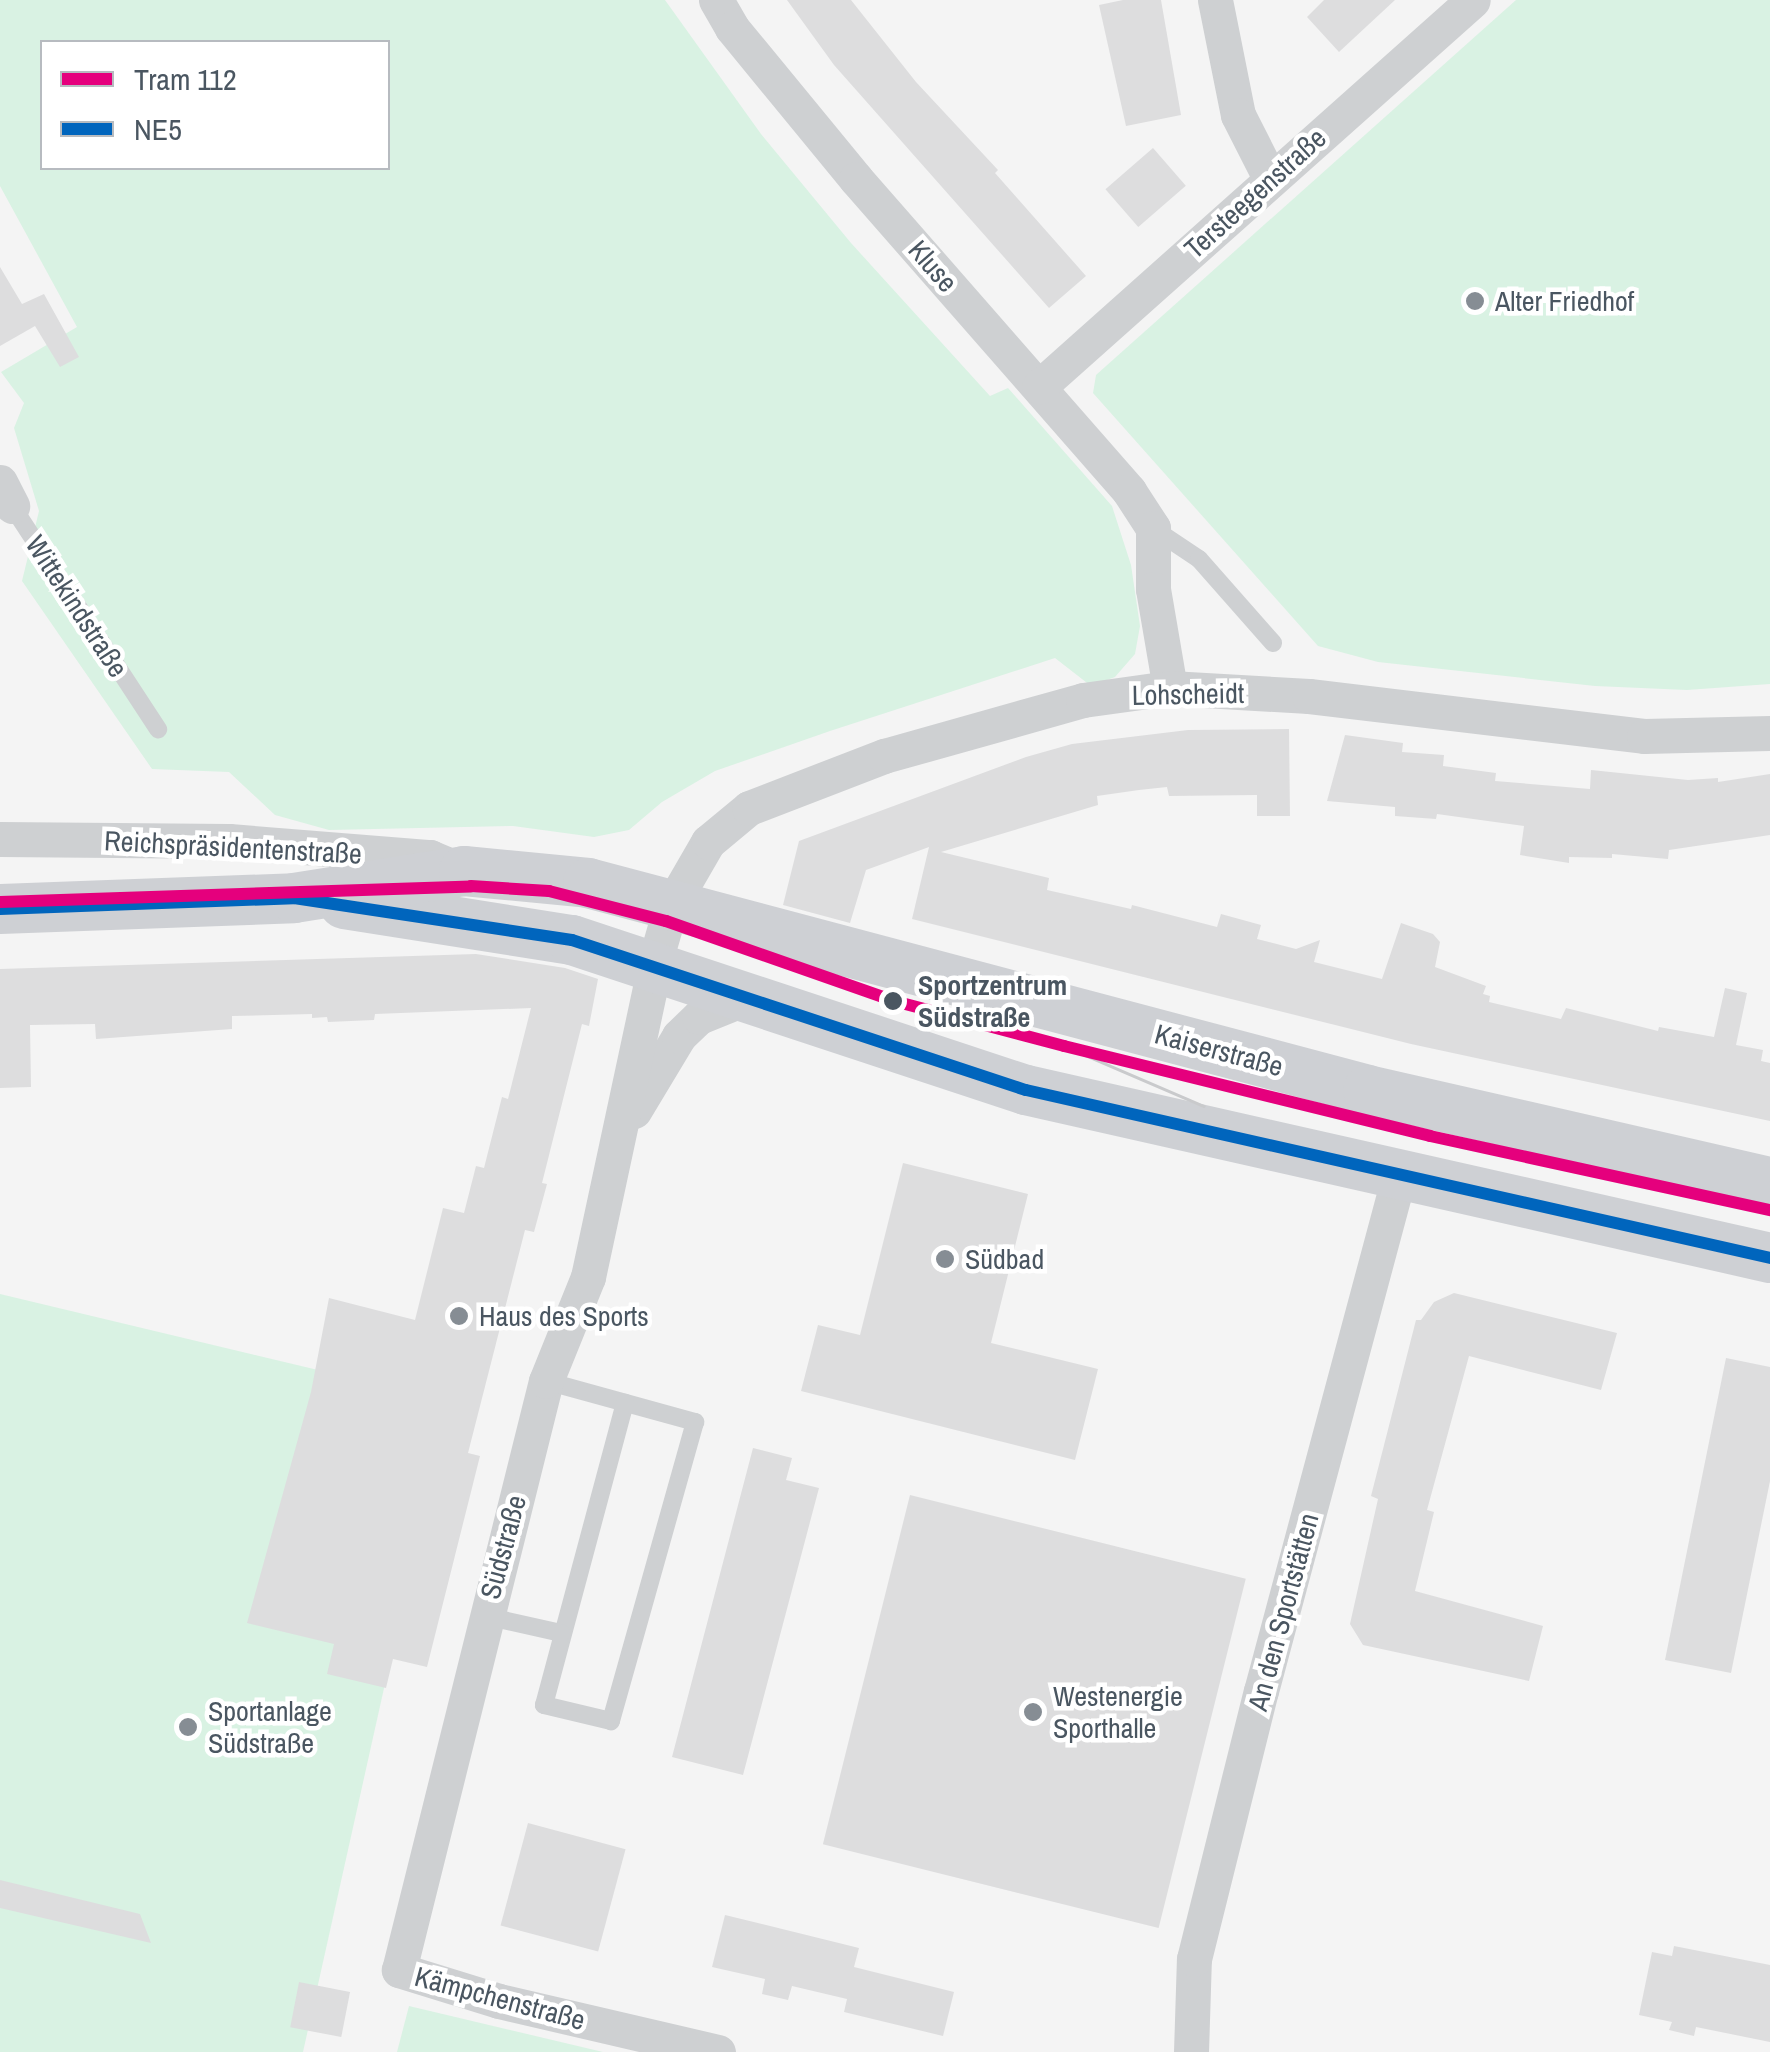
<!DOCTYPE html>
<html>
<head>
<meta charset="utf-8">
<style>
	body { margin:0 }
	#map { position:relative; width:1770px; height:2052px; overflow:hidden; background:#f4f4f4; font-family:"Archivo Narrow",sans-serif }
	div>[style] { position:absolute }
	.green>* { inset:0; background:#d9f2e3 }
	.building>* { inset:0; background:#ddddde; transform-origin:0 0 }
	.lane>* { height:18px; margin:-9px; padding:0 9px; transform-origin:9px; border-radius:9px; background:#ced0d2 }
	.street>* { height:35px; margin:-17.5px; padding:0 17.5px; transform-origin:17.5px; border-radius:17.5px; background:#ced0d2 }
	.secondary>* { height:50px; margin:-25px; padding:0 25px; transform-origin:25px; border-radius:25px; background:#ced0d4 }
	.tram>* { height:2.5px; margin:-1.25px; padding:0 1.25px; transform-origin:1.25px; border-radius:1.25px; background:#c9cacc }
	.bus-1>* { height:12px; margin:-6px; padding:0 6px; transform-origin:6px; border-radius:6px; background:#0065bd }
	.tram-1>* { height:12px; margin:-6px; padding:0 6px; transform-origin:6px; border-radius:6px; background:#e5007d }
	.dots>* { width:28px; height:28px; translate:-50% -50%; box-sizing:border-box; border:5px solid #fff; border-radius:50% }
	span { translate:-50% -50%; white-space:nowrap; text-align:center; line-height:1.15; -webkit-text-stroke:9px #fff; paint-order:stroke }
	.street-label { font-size:28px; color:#4a5661 }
	.poi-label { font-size:28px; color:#4a5661 }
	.left { translate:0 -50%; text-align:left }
	.stop-label { font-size:28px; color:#4a5661; font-weight:700 }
	.legend { position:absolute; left:40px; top:40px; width:350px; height:130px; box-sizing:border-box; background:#fff; border:2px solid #b7bbc0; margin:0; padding:12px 18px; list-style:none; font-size:30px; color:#4a5661 }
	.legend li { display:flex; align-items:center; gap:20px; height:50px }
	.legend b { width:50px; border:2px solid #b7bbc0 }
</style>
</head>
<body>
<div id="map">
	<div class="green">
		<div style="clip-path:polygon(evenodd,0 0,665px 0,761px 134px,851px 243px,990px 396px,1008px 388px,1112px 506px,1131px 565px,1140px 626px,1135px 654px,1115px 677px,1091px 686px,1055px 658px,830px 731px,715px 771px,662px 802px,629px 830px,594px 837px,513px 826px,329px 830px,275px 815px,229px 772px,152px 769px,22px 581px,39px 511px,14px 428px,24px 403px,1px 372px,77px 327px,0 186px,0 0,42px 42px,388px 42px,388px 168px,42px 168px,42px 42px)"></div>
		<div style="clip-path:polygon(1516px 0,1770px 0,1770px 684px,1687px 690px,1595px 686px,1378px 662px,1318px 646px,1093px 393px,1096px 375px)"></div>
		<div style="clip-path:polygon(0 1294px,448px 1401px,303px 2052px,0 2052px)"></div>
		<div style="clip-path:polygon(409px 2006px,603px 2052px,397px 2052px)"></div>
	</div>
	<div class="building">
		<div style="clip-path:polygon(787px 0,851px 0,916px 82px,998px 170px,995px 173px,1086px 276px,1049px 308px,834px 65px)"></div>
		<div style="clip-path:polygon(1123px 0,1161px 0,1181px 115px,1126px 126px,1099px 5px)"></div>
		<div style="clip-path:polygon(1324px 0,1395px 0,1339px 52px,1307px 17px)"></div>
		<div style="left:1153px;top:148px;width:50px;height:63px;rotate:49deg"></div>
		<div style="clip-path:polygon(0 267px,22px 304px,44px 294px,79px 357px,60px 367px,35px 326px,0 346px)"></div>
		<div style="clip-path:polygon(1289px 729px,1290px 816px,1257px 816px,1257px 795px,1169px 796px,1167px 787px,1139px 790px,1097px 796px,1098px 805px,941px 852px,1049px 878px,1047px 890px,1131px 909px,1132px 905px,1217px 927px,1221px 914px,1261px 925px,1257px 939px,1296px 949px,1320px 940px,1314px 962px,1382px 979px,1401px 923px,1433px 934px,1440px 942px,1435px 967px,1486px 986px,1483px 994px,1490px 996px,1489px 1002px,1561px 1019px,1566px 1008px,1658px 1031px,1659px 1027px,1714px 1037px,1725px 988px,1747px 993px,1736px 1045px,1763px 1050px,1761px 1061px,1770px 1063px,1770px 1121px,1411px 1044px,912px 919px,929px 847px,866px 870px,850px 923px,783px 905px,799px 841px,1026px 757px,1072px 744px,1188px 730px)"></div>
		<div style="clip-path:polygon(1345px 735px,1403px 743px,1402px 752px,1444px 755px,1443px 766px,1496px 773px,1495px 781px,1590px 789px,1591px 770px,1688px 780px,1718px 778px,1718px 782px,1770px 774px,1770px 835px,1669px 850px,1668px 859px,1612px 854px,1612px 858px,1569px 857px,1569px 863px,1520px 855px,1524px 826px,1437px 814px,1436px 819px,1395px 816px,1395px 807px,1327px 801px)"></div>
		<div style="clip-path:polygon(476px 954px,565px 968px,598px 979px,589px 1026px,582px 1024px,542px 1183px,547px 1184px,534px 1232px,525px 1230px,468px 1453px,480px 1456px,427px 1667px,393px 1659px,386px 1688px,327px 1674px,334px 1644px,247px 1623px,311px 1392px,329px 1298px,415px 1320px,443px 1208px,464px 1213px,476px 1166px,484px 1168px,502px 1097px,508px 1099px,531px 1008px,375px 1014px,374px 1020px,328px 1022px,327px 1017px,312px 1018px,312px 1014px,232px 1016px,232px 1029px,96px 1039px,95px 1024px,30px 1025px,31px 1087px,0 1088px,0 969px)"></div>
		<div style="clip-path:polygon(903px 1163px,1028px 1194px,991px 1343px,1098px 1369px,1075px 1460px,801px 1391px,818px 1325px,860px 1335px)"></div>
		<div style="clip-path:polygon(1454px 1293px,1617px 1333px,1601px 1390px,1469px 1356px,1427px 1510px,1434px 1512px,1415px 1591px,1543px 1626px,1529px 1681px,1363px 1645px,1350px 1624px,1378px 1499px,1371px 1496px,1416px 1320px,1421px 1320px,1434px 1302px)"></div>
		<div style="clip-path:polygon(1726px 1358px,1770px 1367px,1770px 1481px,1731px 1673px,1665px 1660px)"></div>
		<div style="clip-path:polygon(753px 1448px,792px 1458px,786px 1480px,819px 1488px,743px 1775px,672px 1757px)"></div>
		<div style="left:910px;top:1495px;width:346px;height:360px;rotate:14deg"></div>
		<div style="left:528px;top:1823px;width:101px;height:106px;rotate:15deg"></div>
		<div style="clip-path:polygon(0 1880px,140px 1914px,151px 1943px,0 1908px)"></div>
		<div style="clip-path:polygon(725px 1915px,859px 1948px,854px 1967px,954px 1992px,943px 2036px,844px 2012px,847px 1999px,792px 1986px,788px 2000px,762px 1994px,765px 1979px,712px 1967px)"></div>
		<div style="clip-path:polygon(1674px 1946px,1770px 1965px,1770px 2042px,1696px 2027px,1694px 2036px,1669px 2030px,1672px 2022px,1639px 2015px,1652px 1952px,1672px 1956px)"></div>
		<div style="left:299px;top:1982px;width:52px;height:46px;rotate:11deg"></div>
	</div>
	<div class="lane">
		<div style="left:12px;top:506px;width:267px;rotate:56.8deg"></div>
		<div style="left:1154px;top:529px;width:54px;rotate:33.7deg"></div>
		<div style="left:1199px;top:559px;width:112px;rotate:48.6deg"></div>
		<div style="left:546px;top:1381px;width:155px;rotate:15.4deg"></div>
		<div style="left:695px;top:1422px;width:311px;rotate:105.7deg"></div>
		<div style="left:611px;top:1721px;width:69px;rotate:-166.6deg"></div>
		<div style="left:544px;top:1705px;width:313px;rotate:-75deg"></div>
		<div style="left:485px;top:1616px;width:78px;rotate:12.6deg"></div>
	</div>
	<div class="street">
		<div style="left:716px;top:0;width:32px;rotate:60deg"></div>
		<div style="left:732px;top:28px;width:195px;rotate:50.6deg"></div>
		<div style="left:856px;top:179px;width:415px;rotate:48.8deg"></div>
		<div style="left:1129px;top:491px;width:44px;rotate:57deg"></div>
		<div style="left:1153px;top:528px;width:61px;rotate:90deg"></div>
		<div style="left:1153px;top:589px;width:100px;rotate:80.3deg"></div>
		<div style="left:1215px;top:0;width:117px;rotate:78.7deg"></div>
		<div style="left:1238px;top:115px;width:71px;rotate:63.1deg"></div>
		<div style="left:1039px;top:387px;width:581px;rotate:-41.72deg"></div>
		<div style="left:0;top:482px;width:27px;rotate:63deg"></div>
		<div style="left:0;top:839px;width:229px;rotate:0.5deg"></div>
		<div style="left:229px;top:841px;width:202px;rotate:4.6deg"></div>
		<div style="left:430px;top:857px;width:15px;rotate:23deg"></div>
		<div style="left:634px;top:1111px;width:87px;rotate:-59deg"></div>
		<div style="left:679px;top:1036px;width:28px;rotate:-44deg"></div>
		<div style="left:699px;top:1017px;width:51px;rotate:-22deg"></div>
		<div style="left:718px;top:2052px;width:225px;rotate:-166.9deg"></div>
		<div style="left:499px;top:2001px;width:105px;rotate:-162.8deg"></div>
		<div style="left:399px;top:1970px;width:607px;rotate:-75.99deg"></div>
		<div style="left:546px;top:1381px;width:112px;rotate:-68deg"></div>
		<div style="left:588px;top:1277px;width:333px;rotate:-77.9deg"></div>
		<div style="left:658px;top:951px;width:47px;rotate:-73.9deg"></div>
		<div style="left:671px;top:906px;width:74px;rotate:-60deg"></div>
		<div style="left:708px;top:842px;width:53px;rotate:-39.7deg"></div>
		<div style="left:749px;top:808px;width:145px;rotate:-21.1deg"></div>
		<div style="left:884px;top:756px;width:207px;rotate:-15.7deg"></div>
		<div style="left:1083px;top:700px;width:88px;rotate:-7.9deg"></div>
		<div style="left:1170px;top:688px;width:139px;rotate:3.3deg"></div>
		<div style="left:1309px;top:696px;width:337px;rotate:6.8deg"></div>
		<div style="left:1644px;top:736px;width:126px;rotate:-1.4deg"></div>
		<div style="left:1191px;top:2052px;width:93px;rotate:-88.2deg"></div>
		<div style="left:1194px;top:1959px;width:276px;rotate:-76deg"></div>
		<div style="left:1261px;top:1691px;width:533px;rotate:-75deg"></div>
	</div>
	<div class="secondary">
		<div style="left:344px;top:904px;width:231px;rotate:9deg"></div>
		<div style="left:572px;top:940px;width:478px;rotate:18.3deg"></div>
		<div style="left:1026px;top:1090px;width:763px;rotate:12.72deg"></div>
		<div style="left:0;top:909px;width:294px;rotate:-2.1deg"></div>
		<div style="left:294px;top:898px;width:172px;rotate:-9deg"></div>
		<div style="left:464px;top:871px;width:125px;rotate:5.5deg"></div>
		<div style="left:588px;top:883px;width:807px;rotate:14.86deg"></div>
		<div style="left:1368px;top:1090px;width:412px;rotate:12.9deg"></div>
	</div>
	<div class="tram">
		<div style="left:1064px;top:1046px;width:152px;rotate:23.2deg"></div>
	</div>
	<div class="bus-1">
		<div style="left:0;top:909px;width:294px;rotate:-2.1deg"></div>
		<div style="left:294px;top:898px;width:281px;rotate:8.6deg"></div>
		<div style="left:572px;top:940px;width:478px;rotate:18.3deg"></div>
		<div style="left:1026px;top:1090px;width:763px;rotate:12.72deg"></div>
	</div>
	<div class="tram-1">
		<div style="left:0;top:902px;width:471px;rotate:-1.9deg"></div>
		<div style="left:471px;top:886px;width:78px;rotate:3.7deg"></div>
		<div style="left:549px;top:891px;width:121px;rotate:14.4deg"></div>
		<div style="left:666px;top:921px;width:242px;rotate:19.3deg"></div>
		<div style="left:894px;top:1001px;width:176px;rotate:14.8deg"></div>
		<div style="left:1064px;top:1046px;width:377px;rotate:13.8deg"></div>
		<div style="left:1430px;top:1136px;width:348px;rotate:12.3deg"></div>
	</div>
	<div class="dots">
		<div style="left:1475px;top:301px;background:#868d94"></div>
		<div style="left:893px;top:1001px;background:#4a5661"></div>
		<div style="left:945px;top:1259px;background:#868d94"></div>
		<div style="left:459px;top:1316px;background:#868d94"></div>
		<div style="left:1033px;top:1712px;background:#868d94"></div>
		<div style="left:188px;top:1727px;background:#868d94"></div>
	</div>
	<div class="street-label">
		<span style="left:1255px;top:193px;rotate:-42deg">Tersteegenstraße</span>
		<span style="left:933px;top:266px;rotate:49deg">Kluse</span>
		<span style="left:77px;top:606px;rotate:57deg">Wittekindstraße</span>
		<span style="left:1188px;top:694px;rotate:-1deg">Lohscheidt</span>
		<span style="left:233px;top:847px;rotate:3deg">Reichspräsidentenstraße</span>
		<span style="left:1219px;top:1050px;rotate:15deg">Kaiserstraße</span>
		<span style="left:503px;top:1547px;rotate:-75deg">Südstraße</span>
		<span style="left:1283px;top:1612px;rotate:-75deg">An den Sportstätten</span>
		<span style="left:500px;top:1998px;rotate:15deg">Kämpchenstraße</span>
	</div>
	<div class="poi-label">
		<span class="left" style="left:1495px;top:301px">Alter Friedhof</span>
		<span class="left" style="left:965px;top:1259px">Südbad</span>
		<span class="left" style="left:479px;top:1316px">Haus des Sports</span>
		<span class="left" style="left:1053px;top:1712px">Westenergie<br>Sporthalle</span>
		<span class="left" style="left:208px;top:1727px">Sportanlage<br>Südstraße</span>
	</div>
	<div class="stop-label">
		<span class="left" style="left:918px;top:1001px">Sportzentrum<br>Südstraße</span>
	</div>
	<ul class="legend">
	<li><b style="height:12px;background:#e5007d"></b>Tram 112</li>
	<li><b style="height:12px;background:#0065bd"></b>NE5</li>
	</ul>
</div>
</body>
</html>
